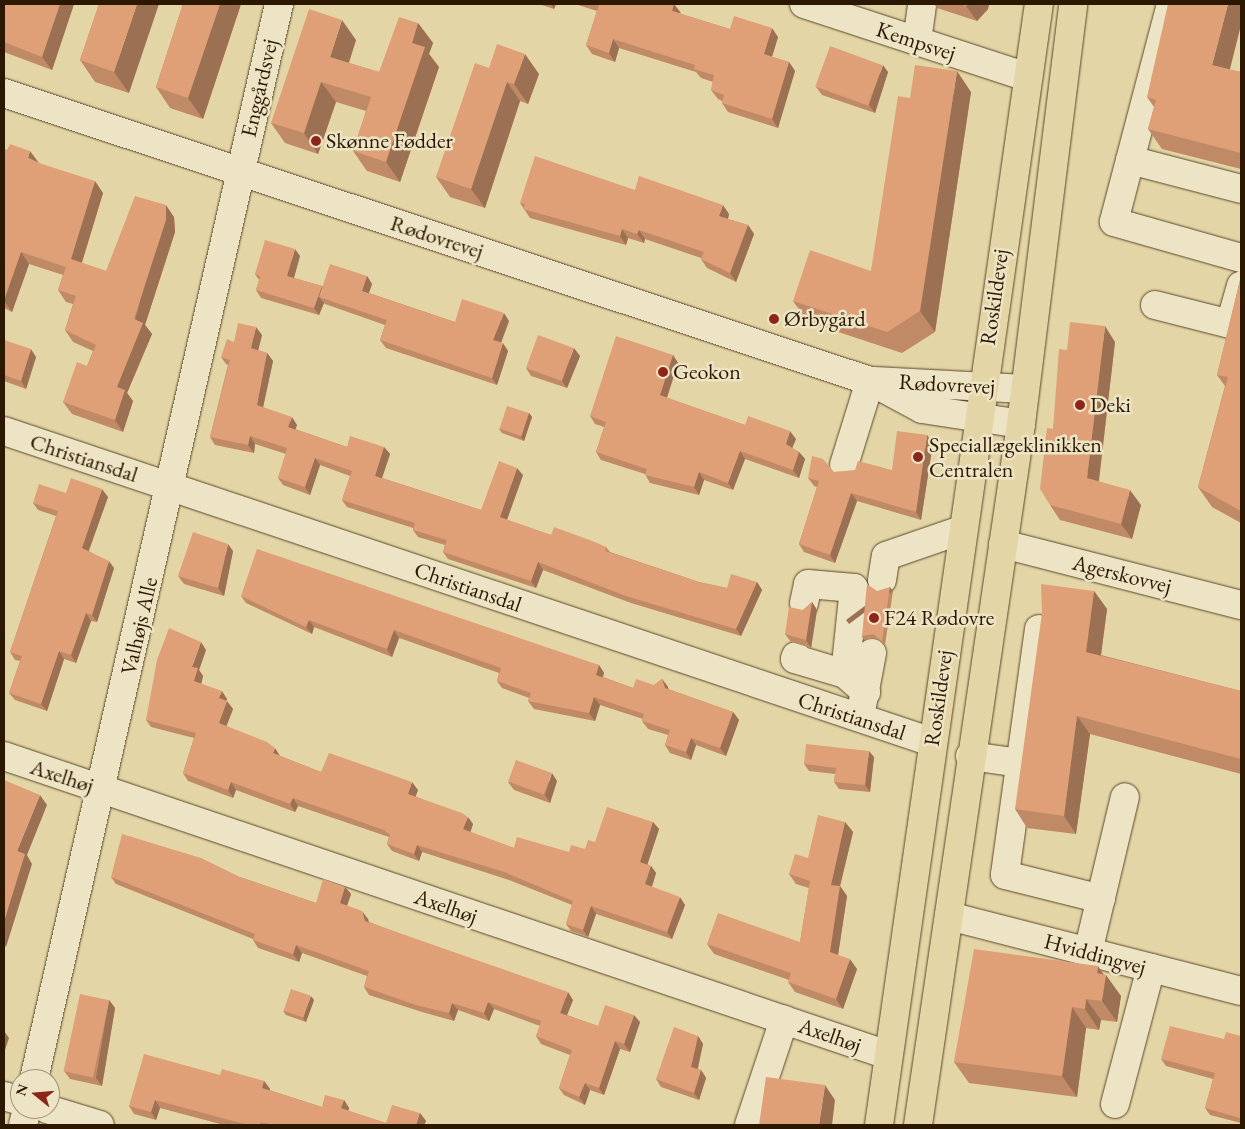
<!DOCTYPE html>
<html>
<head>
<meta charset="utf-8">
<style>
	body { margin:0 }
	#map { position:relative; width:1245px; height:1129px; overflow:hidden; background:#e4d5a6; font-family:"EB Garamond",serif }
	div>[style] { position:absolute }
	.roads { filter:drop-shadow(0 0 1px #5a472a) drop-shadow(0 0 1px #5a472a) }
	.minor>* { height:28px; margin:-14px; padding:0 14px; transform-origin:14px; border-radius:14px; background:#ede4c5 }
	.major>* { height:28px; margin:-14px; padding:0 14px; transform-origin:14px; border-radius:14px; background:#e4d5a6 }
	.wall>* { inset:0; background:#c08a66 }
	.shaded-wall>* { inset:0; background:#9c7053; transform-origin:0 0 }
	.building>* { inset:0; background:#dfa077; transform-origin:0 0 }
	.dots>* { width:14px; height:14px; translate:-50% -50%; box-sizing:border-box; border:2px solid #ede4c5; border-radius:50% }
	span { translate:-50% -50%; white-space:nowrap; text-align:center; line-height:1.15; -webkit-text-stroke:5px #ede4c5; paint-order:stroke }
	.street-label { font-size:22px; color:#2c1800 }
	.poi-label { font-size:22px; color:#2c1800 }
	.left { translate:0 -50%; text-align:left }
	.frame { position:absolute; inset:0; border:5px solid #2c1800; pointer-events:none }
	.north { position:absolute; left:10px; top:1069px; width:50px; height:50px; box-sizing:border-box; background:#ede4c5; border:1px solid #a09276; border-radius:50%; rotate:287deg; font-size:14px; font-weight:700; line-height:20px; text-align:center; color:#2c1800 }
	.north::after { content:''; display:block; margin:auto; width:18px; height:22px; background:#8f2418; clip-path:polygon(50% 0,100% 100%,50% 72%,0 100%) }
</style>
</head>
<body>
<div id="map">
	<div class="roads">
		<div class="minor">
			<div style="left:804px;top:4px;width:236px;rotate:18.1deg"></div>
			<div style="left:1171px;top:4px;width:225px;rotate:104.7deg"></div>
			<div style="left:1114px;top:222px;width:132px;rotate:15.8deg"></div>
			<div style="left:917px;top:41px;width:37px;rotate:-82deg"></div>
			<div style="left:4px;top:93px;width:913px;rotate:18.4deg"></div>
			<div style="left:870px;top:381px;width:59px;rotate:28.3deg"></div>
			<div style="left:922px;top:409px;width:100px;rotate:8.6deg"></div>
			<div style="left:1130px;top:160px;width:115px;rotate:14.6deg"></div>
			<div style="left:1155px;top:305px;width:77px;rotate:14.2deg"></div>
			<div style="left:1230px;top:324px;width:40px;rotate:-74deg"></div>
			<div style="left:874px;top:381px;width:151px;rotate:3deg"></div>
			<div style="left:4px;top:431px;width:979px;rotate:18.53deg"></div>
			<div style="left:844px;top:465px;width:88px;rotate:-72.8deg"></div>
			<div style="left:1003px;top:544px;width:246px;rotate:14.4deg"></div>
			<div style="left:882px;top:580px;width:24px;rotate:-81deg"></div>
			<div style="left:886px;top:556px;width:79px;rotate:-19.1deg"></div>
			<div style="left:804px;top:603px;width:19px;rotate:-78deg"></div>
			<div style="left:808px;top:584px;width:46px;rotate:5deg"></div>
			<div style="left:854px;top:588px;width:86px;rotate:96deg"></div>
			<div style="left:845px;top:674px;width:28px;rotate:41deg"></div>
			<div style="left:1039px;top:629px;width:248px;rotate:97.9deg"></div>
			<div style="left:1005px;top:875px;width:99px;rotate:14deg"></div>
			<div style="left:796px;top:656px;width:3px;rotate:108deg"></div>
			<div style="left:795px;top:659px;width:52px;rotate:16.7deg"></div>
			<div style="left:862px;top:706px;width:54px;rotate:-79.3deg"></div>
			<div style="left:4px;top:756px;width:933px;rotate:18.69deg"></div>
			<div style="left:970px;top:756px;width:50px;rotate:8deg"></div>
			<div style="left:949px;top:916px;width:301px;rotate:14.4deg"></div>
			<div style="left:1088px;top:952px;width:159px;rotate:-76.6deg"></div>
			<div style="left:34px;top:1079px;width:1103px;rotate:-77.16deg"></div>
			<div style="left:4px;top:1096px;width:17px;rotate:17deg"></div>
			<div style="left:1115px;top:1104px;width:141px;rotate:-75.2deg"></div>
			<div style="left:47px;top:1109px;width:55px;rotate:16.8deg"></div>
			<div style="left:23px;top:1125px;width:16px;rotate:-76deg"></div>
			<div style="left:749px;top:1125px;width:111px;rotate:-71.6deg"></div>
		</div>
		<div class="major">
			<div style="left:879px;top:1125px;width:1132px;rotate:-81.88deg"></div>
			<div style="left:918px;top:1125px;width:709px;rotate:-81.64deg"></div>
			<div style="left:1021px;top:424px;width:423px;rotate:-82.9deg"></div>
		</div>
	</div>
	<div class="wall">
		<div style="clip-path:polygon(4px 4px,74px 4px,52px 70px,4px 52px)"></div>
		<div style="clip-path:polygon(99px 4px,129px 93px,95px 82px,80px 60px)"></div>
		<div style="clip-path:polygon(183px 4px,241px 4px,203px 119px,170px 108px,156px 87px)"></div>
		<div style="clip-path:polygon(539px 4px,556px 4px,554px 9px)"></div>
		<div style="clip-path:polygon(575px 4px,673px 4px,681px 14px,730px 29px,778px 37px,772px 57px,789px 62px,795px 71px,778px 128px,728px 112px,722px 103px,722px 101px,718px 99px,711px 90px,713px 82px,701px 78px,696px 72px,619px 48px,615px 62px,592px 54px,586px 45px,597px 11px)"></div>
		<div style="clip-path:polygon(934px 4px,989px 4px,988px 9px,977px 21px,937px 8px)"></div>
		<div style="clip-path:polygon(418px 23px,433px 43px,429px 54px,439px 67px,400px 182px,367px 171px,353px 151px,366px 111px,336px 102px,318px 154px,285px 143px,271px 123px,356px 40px,349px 63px,379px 72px)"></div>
		<div style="clip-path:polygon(489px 68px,539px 74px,528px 104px,520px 101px,485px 208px,450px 197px,436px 177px)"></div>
		<div style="clip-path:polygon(1230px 70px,1241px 72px,1241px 169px,1162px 149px,1148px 129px,1154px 107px,1147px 97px)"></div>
		<div style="clip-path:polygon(888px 72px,875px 113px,822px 95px,816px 87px)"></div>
		<div style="clip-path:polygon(971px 92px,935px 332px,902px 353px,808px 322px,793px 301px,871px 271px,910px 98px)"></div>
		<div style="clip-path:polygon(4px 149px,38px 163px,103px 193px,82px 263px,106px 271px,174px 217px,175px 232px,145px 325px,152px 334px,127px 393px,133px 401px,123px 432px,72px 414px,63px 402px,87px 366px,93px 351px,73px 342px,65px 330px,73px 304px,66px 302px,58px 290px,63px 275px,29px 264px,12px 312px,4px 308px)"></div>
		<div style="clip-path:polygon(635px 190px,729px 214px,728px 219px,748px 225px,754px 234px,736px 282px,707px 268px,701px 259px,701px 258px,645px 239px,644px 243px,628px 238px,626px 245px,530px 218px,520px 203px)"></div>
		<div style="clip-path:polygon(300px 256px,294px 278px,322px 286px,323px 287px,367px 276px,372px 284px,369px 293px,455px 322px,509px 321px,501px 343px,508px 351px,497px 385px,386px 348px,380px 340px,385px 325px,325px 304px,324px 303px,319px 315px,261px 298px,256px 290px,259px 280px,255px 274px)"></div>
		<div style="clip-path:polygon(1241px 276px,1241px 523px,1212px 507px,1198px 487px,1225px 386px,1217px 375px)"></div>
		<div style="clip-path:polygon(262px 335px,258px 350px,267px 353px,273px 361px,263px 407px,297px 425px,295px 429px,347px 447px,384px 447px,390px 454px,382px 478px,481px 510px,523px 475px,507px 520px,551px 535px,606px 547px,610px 552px,699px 582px,727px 588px,757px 582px,762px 590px,741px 636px,631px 603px,543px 570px,536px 588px,448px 559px,443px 552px,445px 545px,418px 537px,413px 530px,413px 528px,347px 507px,342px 500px,350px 476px,320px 465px,310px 495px,283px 485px,278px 478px,286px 454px,255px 444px,254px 453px,215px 445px,210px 437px,228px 365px,226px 364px,221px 357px,234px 342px)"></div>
		<div style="clip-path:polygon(4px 340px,36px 357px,26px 389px,4px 381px)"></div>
		<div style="clip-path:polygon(1115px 342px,1099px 482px,1141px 505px,1132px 539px,1060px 520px,1050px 505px,1053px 429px,1067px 350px)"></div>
		<div style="clip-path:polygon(673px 355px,678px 363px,667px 398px,745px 425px,796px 439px,792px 448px,799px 452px,805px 459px,799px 478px,745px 459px,733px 490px,704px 480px,699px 495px,650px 483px,645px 474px,601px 460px,596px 452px,604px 427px,595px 424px,590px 416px)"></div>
		<div style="clip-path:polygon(580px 356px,567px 388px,531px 376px,526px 368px)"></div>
		<div style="clip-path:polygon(529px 413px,532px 417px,524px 441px,502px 433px,499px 429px)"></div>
		<div style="clip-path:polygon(933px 443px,921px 520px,857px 501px,835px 563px,804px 552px,799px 544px,817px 487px,814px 486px,808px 478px,834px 472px,892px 470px)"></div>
		<div style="clip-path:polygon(66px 493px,108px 497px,89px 551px,114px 568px,97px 622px,91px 621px,76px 663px,64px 659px,47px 711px,15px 700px,9px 693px,20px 661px,15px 660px,10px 652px,56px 516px,38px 510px,33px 503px)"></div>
		<div style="clip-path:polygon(233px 551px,224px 596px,184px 584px,178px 576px)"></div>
		<div style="clip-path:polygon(877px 591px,893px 591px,885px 645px,875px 638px,864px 640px,862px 636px)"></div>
		<div style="clip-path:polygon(1094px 591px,1107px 609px,1101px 655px,1241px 691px,1241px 774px,1090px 734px,1076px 834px,1027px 828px,1015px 809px)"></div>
		<div style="clip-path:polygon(241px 596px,599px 665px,604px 673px,603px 677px,633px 688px,654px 685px,662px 679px,668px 687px,668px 689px,733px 712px,739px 720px,726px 756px,696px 745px,691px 760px,670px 753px,665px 745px,668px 735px,648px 729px,642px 721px,643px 719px,600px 705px,595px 721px,534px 709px,528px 701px,529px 698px,502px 688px,497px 681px,499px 673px,399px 638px,392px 657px,314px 627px,312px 634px,246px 603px)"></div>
		<div style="clip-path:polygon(812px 602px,817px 610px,811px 648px,791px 642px,785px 634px,803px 610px)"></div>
		<div style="clip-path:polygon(206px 650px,199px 670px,203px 676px,201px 684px,227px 699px,226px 701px,233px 709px,226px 726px,280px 756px,321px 772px,418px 790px,415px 796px,473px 824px,470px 832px,514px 848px,569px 852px,585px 849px,595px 842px,653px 822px,659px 829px,647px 864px,651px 866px,656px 873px,652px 887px,685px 905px,672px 939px,596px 914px,588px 937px,571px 931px,566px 924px,572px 905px,509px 880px,422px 852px,419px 861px,392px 851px,387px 844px,389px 837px,298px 806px,295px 812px,236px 790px,233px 798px,188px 781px,183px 773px,194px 738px,151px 727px,146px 720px)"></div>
		<div style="clip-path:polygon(874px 757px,870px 792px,839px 789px,834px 782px,835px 774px,809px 771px,804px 764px)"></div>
		<div style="clip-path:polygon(557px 781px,550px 803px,514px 790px,508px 782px)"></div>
		<div style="clip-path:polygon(845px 822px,853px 832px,840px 886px,847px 896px,838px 955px,857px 969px,843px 1009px,795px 992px,788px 982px,789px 980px,714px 954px,707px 944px,800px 942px,809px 888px,796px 884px,789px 874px,808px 858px)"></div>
		<div style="clip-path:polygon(111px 877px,240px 877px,316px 903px,345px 887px,351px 894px,347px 906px,368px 919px,369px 922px,573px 1000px,567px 1015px,598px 1026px,640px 1022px,630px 1052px,620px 1049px,604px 1095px,590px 1090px,585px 1105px,564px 1095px,559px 1088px,570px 1055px,541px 1044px,536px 1036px,540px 1026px,494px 1009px,489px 1021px,458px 1010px,454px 1021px,422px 1012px,369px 995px,364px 987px,367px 976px,302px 953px,299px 962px,258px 948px,253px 940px,253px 939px,116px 884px)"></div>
		<div style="clip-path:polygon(1103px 974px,1121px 996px,1117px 1022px,1101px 1020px,1099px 1030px,1086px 1028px,1077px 1097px,969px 1083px,954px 1062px)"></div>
		<div style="clip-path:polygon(109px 1000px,115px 1008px,102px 1086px,70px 1079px,64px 1071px)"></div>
		<div style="clip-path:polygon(314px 1000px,306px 1022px,286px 1015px,283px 1011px)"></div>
		<div style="clip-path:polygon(698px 1036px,703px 1044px,698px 1069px,701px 1070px,706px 1078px,699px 1100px,661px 1087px,656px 1079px)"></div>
		<div style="clip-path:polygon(1241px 1036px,1241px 1123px,1210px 1115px,1205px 1108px,1213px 1079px,1166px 1066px,1161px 1059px)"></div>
		<div style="clip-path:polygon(220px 1075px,264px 1081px,270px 1089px,269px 1090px,322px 1107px,344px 1100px,349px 1108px,348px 1111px,386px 1123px,420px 1113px,426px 1121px,424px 1125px,224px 1125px,160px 1108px,156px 1120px,134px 1114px,129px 1106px)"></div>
	</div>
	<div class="shaded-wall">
		<div style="clip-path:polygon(60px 4px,74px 4px,52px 70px,42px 57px)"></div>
		<div style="clip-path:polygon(137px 4px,159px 4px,129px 93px,114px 72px)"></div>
		<div style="clip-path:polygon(220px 4px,241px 4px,203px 119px,188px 98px)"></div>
		<div style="clip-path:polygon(551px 4px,556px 4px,554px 9px)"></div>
		<div style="clip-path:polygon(674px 4px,681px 13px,672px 11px)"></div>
		<div style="clip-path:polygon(969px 4px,989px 4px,988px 9px,977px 21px,966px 6px)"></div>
		<div style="clip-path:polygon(1228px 4px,1241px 4px,1241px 25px,1226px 85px,1212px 65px)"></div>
		<div style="clip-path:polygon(342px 20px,356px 40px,344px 77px,330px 57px)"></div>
		<div style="clip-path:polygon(418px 23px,433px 43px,429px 54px,439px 67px,400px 182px,386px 162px,412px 43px)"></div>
		<div style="clip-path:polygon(772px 28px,778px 37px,770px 63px,764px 54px)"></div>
		<div style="clip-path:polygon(613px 39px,619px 48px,615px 62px,609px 53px)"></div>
		<div style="clip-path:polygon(525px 54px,539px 74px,528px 104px,514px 84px)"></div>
		<div style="clip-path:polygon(789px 62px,795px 71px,778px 128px,772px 119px)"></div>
		<div style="clip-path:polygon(883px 65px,888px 72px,875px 113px,869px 105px)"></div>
		<div style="clip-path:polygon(957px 71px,971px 92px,935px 332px,920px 311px)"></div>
		<div style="clip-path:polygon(321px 82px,336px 102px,318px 154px,304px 133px)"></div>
		<div style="clip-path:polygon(507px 82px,520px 101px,485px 208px,471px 189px)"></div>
		<div style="clip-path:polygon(30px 151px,39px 163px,28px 158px)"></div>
		<div style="clip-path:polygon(95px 181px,103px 193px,79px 271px,71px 259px)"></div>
		<div style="clip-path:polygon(166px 205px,174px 217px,175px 232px,145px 325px,152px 334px,127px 393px,133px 401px,123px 432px,115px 420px,117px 387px)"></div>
		<div style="clip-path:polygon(723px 205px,729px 214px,726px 225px,719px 216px)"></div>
		<div style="clip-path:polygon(748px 225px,754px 234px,736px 282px,730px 273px)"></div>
		<div style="clip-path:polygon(622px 229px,628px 238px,626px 245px,620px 236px)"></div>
		<div style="clip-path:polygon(639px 230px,645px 239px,644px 243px,637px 234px)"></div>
		<div style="clip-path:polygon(295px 249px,300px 256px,292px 284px,287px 276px)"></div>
		<div style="clip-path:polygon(21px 252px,29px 264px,12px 312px,4px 301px)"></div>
		<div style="clip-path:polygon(367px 276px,372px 284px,367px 298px,362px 291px)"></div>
		<div style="clip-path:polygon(322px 286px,327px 293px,319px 297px,324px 303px,319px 315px,314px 308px)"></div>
		<div style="clip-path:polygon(504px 313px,509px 321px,499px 348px,493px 340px)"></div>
		<div style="clip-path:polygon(1105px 326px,1115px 342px,1097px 494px,1087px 478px)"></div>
		<div style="clip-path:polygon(256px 327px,262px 335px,257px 355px,251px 348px)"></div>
		<div style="clip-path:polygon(503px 343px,508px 351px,497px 385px,492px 378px)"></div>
		<div style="clip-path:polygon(574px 348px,580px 356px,567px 388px,562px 381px)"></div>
		<div style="clip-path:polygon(31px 349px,36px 357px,26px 389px,21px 381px)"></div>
		<div style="clip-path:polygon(267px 353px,273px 361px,262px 412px,257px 405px)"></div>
		<div style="clip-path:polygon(673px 355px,678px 363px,665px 403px,660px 395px)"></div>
		<div style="clip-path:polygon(529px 413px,532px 417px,524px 441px,521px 437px)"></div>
		<div style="clip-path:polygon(292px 417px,297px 425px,294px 434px,288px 427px)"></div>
		<div style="clip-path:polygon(790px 431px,796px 439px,791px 451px,786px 444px)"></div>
		<div style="clip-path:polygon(927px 435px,933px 443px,921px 520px,916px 512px)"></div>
		<div style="clip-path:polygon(250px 436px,255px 444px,254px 453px,248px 445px)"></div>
		<div style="clip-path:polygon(384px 447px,390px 454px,380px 484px,375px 476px)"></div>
		<div style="clip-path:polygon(740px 451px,745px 459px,733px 490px,728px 483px)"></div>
		<div style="clip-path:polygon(799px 452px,805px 459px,799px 478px,793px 470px)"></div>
		<div style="clip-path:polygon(315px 458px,320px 465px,310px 495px,305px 487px)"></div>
		<div style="clip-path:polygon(517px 468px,523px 475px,505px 525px,500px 517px)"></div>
		<div style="clip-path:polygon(699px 472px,704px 480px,699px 495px,694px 487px)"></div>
		<div style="clip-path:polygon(102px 489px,108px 497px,87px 555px,82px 548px)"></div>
		<div style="clip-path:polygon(1130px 490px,1141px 505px,1132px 539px,1121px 524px)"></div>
		<div style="clip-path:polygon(851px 493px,857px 501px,835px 563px,830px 555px)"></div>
		<div style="clip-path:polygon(228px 544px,233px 551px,224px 596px,218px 588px)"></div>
		<div style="clip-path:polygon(109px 561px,114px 568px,97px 622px,92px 615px)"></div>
		<div style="clip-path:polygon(538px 562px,543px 570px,536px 588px,531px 581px)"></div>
		<div style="clip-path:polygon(757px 582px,762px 590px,741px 636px,736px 629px)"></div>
		<div style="left:890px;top:587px;width:5px;height:55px;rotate:53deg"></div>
		<div style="clip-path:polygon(1094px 591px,1107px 609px,1099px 670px,1086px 652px)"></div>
		<div style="clip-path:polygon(812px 602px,817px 610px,811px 648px,806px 640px)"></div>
		<div style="clip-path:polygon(86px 613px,91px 621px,76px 663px,71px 655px)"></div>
		<div style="clip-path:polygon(309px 620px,314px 627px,312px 634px,306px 627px)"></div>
		<div style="clip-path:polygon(394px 630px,399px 638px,392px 657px,387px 649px)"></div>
		<div style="clip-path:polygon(201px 642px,206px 650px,199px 670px,203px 676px,200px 689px,194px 681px,192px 667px)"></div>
		<div style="clip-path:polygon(59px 651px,64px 659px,47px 711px,41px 704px)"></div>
		<div style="clip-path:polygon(599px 665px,604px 673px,601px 682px,596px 675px)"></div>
		<div style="clip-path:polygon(662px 679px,668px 687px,670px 696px,665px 688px)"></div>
		<div style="clip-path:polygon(222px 691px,227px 699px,224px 706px,219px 698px)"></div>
		<div style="clip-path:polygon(594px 697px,600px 705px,595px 721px,589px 713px)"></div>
		<div style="clip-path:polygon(227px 701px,233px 709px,225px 730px,219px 723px)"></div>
		<div style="clip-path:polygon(733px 712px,739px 720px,726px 756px,720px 748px)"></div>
		<div style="clip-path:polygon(1077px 716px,1090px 734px,1076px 834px,1064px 816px)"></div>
		<div style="clip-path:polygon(691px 738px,696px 745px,691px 760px,686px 752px)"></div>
		<div style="clip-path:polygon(275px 748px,280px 756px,273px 753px)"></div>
		<div style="clip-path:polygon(869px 751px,874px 757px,870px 792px,865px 785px)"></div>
		<div style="clip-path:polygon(552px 773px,557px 781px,550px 803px,545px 795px)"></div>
		<div style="clip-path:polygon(231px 782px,236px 790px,233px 798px,228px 790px)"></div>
		<div style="clip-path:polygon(412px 782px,418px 790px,414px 801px,408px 794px)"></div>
		<div style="clip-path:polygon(40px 795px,47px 805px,27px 855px,32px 864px,6px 947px,4px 944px,4px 922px,17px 851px)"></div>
		<div style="clip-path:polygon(293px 798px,298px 806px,295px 812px,290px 804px)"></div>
		<div style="clip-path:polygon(468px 817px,473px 824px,469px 836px,463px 829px)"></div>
		<div style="clip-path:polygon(653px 822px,659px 829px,646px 869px,640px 862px)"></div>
		<div style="clip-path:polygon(845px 822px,853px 832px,840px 886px,847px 896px,837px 962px,830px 952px,831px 885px)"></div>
		<div style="clip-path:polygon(417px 845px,422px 852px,419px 861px,414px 854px)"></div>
		<div style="clip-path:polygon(651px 866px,656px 873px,650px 892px,645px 884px)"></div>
		<div style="clip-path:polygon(345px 887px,351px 894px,345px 911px,340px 903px)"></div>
		<div style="clip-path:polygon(680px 897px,685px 905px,672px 939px,667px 932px)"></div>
		<div style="clip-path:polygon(591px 906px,596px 914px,588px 937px,583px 930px)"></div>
		<div style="clip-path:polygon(362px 911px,368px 919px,370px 929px,365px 921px)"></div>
		<div style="clip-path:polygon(296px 945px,302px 953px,299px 962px,293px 954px)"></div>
		<div style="clip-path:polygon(850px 959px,857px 969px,843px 1009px,836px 999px)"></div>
		<div style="clip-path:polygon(1098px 966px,1106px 978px,1106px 975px,1121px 996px,1117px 1022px,1102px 1001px,1097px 973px)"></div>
		<div style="clip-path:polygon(568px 992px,573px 1000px,565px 1020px,560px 1013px)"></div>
		<div style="clip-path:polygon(311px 996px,314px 1000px,306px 1022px,303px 1018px)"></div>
		<div style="clip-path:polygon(1086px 999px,1101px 1020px,1099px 1030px,1085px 1009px)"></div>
		<div style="clip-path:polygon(109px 1000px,115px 1008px,102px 1086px,96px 1078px)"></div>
		<div style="clip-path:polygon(488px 1002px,494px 1009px,489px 1021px,484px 1013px)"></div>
		<div style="clip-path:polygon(452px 1003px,458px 1010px,454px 1021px,449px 1013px)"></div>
		<div style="clip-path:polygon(1072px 1007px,1086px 1028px,1077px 1097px,1062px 1076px)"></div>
		<div style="clip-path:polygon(634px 1015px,640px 1022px,630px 1052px,624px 1044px)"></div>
		<div style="clip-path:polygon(4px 1031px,9px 1038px,4px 1053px)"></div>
		<div style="clip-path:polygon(698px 1036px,703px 1044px,696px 1074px,691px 1067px)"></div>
		<div style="clip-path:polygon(615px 1041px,620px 1049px,604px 1095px,599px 1088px)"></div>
		<div style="clip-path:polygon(701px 1070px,706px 1078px,699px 1100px,694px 1093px)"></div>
		<div style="clip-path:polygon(264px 1081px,270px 1089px,267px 1096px,262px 1088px)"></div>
		<div style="clip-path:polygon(585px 1083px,590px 1090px,585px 1105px,579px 1097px)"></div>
		<div style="clip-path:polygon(825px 1085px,835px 1100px,832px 1125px,819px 1125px)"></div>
		<div style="clip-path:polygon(155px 1100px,160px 1108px,156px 1120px,151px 1112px)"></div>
		<div style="clip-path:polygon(344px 1100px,349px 1108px,347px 1116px,341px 1108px)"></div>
		<div style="clip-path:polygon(420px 1113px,426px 1121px,424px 1125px,416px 1125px)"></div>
	</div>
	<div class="building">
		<div style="clip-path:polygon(4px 4px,60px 4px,42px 57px,4px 42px)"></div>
		<div style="clip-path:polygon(99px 4px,137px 4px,114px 72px,80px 60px)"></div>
		<div style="clip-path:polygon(183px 4px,220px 4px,188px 98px,156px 87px)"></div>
		<div style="clip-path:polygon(597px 4px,674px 4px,672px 11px,730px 29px,734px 16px,772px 28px,764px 54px,789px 62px,772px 119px,722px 103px,724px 95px,711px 90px,714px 75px,694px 69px,695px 65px,613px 39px,609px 53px,586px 45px,599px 5px)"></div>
		<div style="clip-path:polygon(959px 4px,969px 4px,966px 6px)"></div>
		<div style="clip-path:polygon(1168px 4px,1228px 4px,1212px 65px,1241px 72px,1241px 153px,1148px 129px,1156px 100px,1147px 97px)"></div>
		<div style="clip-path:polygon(309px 9px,342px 20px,330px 57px,379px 72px,399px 17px,418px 23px,412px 43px,425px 47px,386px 162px,353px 151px,371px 97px,321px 82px,304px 133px,271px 123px)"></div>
		<div style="clip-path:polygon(497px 44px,525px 54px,514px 84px,507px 82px,471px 189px,436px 177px,475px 63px,489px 68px)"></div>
		<div style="left:830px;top:46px;width:56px;height:43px;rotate:20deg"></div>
		<div style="clip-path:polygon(915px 65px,957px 71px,920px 311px,887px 332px,793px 301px,810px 250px,871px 271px,898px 96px,910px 98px)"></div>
		<div style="clip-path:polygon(10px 144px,30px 151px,28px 158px,42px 164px,95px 181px,71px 259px,106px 271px,135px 196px,166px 205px,166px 220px,134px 319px,143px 323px,117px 387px,125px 390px,115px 420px,63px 402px,77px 362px,87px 366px,96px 345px,65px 330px,76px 296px,58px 290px,66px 267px,21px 252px,4px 300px,4px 149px,7px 150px)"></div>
		<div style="clip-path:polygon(535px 156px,635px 190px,639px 176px,723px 205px,719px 216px,748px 225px,730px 273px,701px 259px,704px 252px,639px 230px,637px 234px,622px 229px,620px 236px,523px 209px,525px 204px,520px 203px)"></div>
		<div style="clip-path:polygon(265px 240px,295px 249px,287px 276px,322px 286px,314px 308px,256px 290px,260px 276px,255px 274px)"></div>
		<div style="clip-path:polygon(330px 264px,367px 276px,362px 291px,455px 322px,462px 299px,504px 313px,493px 340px,503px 343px,492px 378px,380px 340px,387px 320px,319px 297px)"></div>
		<div style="clip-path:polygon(1241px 276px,1241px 511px,1198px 487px,1228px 377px,1217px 375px)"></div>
		<div style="clip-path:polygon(1070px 322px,1105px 326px,1087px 478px,1130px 490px,1121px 524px,1050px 505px,1040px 489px,1047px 428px,1053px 429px,1059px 349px,1067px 350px)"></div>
		<div style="clip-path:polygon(238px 323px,256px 327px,251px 348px,267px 353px,257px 405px,292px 417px,288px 427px,347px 447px,350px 436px,384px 447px,375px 476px,481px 510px,499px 461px,517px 468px,500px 517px,551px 535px,554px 527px,595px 542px,606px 547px,605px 551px,699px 582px,727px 588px,731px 574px,757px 582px,736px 629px,626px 596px,538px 562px,531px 581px,443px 552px,447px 540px,413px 530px,415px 523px,342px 500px,352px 471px,315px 458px,305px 487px,278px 478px,287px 448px,250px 436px,248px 445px,210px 437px,230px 360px,221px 357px,227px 339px,234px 342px)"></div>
		<div style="left:538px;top:335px;width:38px;height:35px;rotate:20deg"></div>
		<div style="clip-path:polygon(616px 336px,673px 355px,660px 395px,745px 425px,748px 416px,790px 431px,786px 444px,799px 452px,793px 470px,740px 451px,728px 483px,699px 472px,694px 487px,645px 475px,647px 469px,596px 452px,606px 422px,590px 416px)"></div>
		<div style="clip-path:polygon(4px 340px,31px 349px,21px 381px,4px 375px)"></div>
		<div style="left:507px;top:406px;width:23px;height:24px;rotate:18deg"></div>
		<div style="clip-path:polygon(897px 431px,927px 435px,916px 512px,851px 493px,830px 555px,799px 544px,819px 481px,808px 478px,812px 456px,823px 459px,834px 472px,855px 470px,858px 461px,892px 470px)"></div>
		<div style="clip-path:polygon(71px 478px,102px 489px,82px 548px,109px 561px,92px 615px,86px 613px,71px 655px,59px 651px,41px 704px,9px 693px,22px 656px,10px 652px,58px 511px,33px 503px,39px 484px,66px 493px)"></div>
		<div style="clip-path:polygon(193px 532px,228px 544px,218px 588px,178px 576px)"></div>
		<div style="clip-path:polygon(257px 549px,599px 665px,596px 675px,633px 688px,636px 679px,654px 685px,662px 679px,665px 688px,733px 712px,720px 748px,691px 738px,686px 752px,665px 745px,670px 730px,642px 721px,644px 714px,594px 697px,589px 713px,528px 701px,531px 693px,497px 681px,501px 668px,394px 630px,387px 649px,309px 620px,306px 627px,241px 596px)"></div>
		<div style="clip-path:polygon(867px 584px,877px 591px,890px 587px,882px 641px,873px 634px,862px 636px)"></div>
		<div style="clip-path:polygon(1041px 584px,1094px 591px,1086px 652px,1241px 691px,1241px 759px,1077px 716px,1064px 816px,1015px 809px,1042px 613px)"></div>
		<div style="clip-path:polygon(812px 602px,806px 640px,785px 634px,789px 607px,803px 610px)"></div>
		<div style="clip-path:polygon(169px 628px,201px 642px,192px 667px,198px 668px,194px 681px,222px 691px,219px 698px,227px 701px,219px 723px,267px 742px,275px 748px,273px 753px,321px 772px,329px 753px,412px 782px,408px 794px,462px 813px,468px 817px,463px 829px,514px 848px,517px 837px,569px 852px,571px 845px,585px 849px,588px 840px,595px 842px,607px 807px,653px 822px,640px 862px,651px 866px,645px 884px,680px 897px,667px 932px,591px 906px,583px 930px,566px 924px,573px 901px,504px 872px,417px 845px,414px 854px,387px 844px,390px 835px,384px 830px,293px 798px,290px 804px,231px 782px,228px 790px,183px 773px,196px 733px,146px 720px,157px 660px)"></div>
		<div style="clip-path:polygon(806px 744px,869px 751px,865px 785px,834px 782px,836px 768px,804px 764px)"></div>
		<div style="left:516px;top:760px;width:38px;height:23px;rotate:20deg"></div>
		<div style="clip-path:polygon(4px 780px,40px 795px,17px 851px,25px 854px,4px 922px)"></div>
		<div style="clip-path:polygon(818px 815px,845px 822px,831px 885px,840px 886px,830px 952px,850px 959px,836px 999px,788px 982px,791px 973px,707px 944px,718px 913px,800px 942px,810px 881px,789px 874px,795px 854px,808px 858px)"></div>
		<div style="clip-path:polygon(122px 834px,201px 858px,240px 877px,316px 903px,323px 879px,345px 887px,340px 903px,362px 911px,365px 921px,568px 992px,560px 1013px,598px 1026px,605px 1005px,634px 1015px,624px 1044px,615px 1041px,599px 1088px,585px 1083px,579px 1097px,559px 1088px,572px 1050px,536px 1036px,541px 1021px,488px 1002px,484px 1013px,452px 1003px,449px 1013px,416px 1005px,364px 987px,369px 971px,296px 945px,293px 954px,253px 940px,255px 934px,111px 877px)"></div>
		<div style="clip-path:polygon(974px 949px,1098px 966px,1097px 973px,1106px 975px,1102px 1001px,1086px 999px,1085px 1009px,1072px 1007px,1062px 1076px,954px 1062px)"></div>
		<div style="left:291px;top:989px;width:21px;height:23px;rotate:19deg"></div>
		<div style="left:80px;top:994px;width:30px;height:79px;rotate:12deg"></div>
		<div style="clip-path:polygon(1170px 1026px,1224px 1039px,1226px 1032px,1241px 1036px,1241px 1113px,1240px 1118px,1205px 1108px,1215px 1073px,1161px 1059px)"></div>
		<div style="clip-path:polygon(674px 1027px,698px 1036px,691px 1067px,701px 1070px,694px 1093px,656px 1079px)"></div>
		<div style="clip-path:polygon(144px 1054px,220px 1075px,222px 1069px,264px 1081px,262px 1088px,322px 1107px,325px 1095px,344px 1100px,341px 1108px,386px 1123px,392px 1105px,420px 1113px,416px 1125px,272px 1125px,261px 1122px,260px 1125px,248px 1125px,155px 1100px,151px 1112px,129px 1106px)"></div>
		<div style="clip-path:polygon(766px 1077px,825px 1085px,819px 1125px,759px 1125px)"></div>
	</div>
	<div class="dots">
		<div style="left:316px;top:141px;background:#8f2418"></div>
		<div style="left:774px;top:319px;background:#8f2418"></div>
		<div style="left:663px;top:372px;background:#8f2418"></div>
		<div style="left:1080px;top:405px;background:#8f2418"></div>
		<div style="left:918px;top:457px;background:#8f2418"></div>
		<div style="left:874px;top:618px;background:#8f2418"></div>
	</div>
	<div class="street-label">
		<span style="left:916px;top:41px;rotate:18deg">Kempsvej</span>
		<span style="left:259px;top:88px;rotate:-77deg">Enggårdsvej</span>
		<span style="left:437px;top:237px;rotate:18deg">Rødovrevej</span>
		<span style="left:994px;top:297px;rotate:-82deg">Roskildevej</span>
		<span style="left:947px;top:384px;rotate:3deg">Rødovrevej</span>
		<span style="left:84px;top:458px;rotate:18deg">Christiansdal</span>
		<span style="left:1122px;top:574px;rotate:14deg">Agerskovvej</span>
		<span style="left:468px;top:587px;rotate:19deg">Christiansdal</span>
		<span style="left:139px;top:626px;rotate:-77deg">Valhøjs Alle</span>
		<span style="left:938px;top:698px;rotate:-82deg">Roskildevej</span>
		<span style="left:852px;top:716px;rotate:18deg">Christiansdal</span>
		<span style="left:62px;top:776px;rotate:18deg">Axelhøj</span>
		<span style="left:446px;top:906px;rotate:19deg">Axelhøj</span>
		<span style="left:1095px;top:954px;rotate:15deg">Hviddingvej</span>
		<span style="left:830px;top:1035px;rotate:19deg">Axelhøj</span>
	</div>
	<div class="poi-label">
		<span class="left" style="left:326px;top:141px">Skønne Fødder</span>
		<span class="left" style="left:784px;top:319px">Ørbygård</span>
		<span class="left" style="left:673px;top:372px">Geokon</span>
		<span class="left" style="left:1090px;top:405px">Deki</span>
		<span class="left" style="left:929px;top:457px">Speciallægeklinikken<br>Centralen</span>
		<span class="left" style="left:884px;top:618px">F24 Rødovre</span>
	</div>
	<div class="frame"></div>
	<div class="north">N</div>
</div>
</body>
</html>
